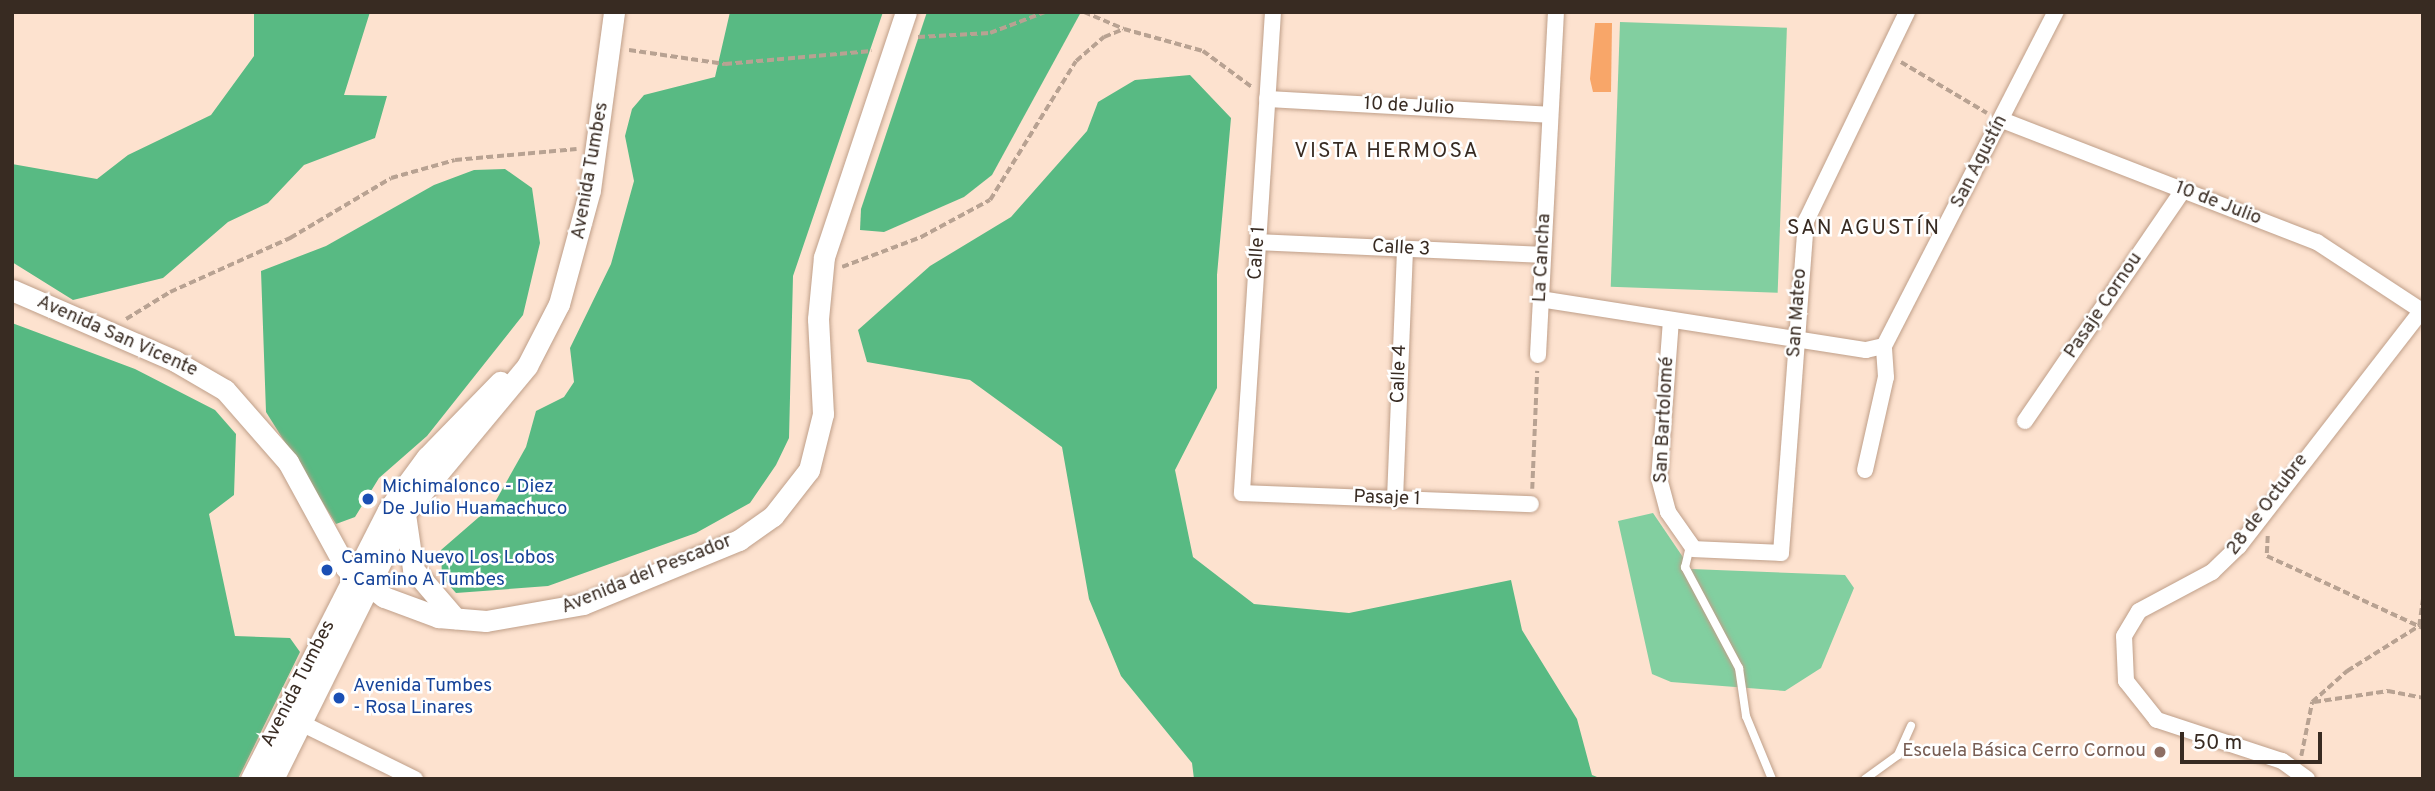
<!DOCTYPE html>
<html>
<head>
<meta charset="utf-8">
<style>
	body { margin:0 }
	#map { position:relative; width:2435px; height:791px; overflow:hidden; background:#fde2cf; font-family:Overpass,sans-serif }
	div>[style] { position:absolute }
	.green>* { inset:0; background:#82cfa0; transform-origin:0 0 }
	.forest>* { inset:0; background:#58ba83 }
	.building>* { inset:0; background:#f8a669 }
	.path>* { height:3.5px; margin-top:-1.75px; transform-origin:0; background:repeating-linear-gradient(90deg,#b8a292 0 7px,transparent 0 10.5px) }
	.roads { filter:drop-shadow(0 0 2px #bf9f89) drop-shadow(0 0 2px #bf9f89) }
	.lane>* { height:8px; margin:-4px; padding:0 4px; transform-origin:4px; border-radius:4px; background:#fff }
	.street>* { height:16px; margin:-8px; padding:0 8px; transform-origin:8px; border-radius:8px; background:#fff }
	.secondary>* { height:21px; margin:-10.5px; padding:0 10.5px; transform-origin:10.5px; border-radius:10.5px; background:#fff }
	.dots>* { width:19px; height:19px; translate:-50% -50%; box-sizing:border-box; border:4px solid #fff; border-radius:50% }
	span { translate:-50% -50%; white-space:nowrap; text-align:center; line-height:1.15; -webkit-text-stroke:5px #fff; paint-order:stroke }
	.street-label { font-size:19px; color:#382b22 }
	.transit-label { font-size:19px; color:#164399 }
	.left { translate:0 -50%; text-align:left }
	.education-label { font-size:19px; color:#785e54 }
	.right { translate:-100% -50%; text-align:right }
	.neighbourhood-label { font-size:21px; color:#382b22; letter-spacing:2px }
	.frame { position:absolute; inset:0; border:14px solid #382b22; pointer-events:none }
	.scale { position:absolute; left:2180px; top:732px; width:142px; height:32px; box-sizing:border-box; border:4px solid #382b22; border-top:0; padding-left:9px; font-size:21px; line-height:24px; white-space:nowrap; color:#382b22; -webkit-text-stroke:5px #fff; paint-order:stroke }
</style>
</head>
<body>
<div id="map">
	<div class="green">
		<div style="left:1620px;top:22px;width:167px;height:265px;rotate:2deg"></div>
		<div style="clip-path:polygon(1653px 513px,1691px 569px,1845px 575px,1854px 588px,1821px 668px,1785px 691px,1671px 682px,1652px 674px,1618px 521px)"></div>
	</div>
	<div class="forest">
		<div style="clip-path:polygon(254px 12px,370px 12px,344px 95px,387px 96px,375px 138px,304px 165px,268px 203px,228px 222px,163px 278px,73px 300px,12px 262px,12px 164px,97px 179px,128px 155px,211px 115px,254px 56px)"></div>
		<div style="clip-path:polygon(730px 12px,883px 12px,793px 276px,789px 438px,776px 465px,750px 503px,696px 533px,548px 586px,456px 593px,442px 577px,441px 550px,494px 504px,526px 447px,536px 411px,564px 397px,574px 382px,570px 348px,611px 264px,634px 181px,625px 136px,632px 109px,644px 95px,715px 77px)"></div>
		<div style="clip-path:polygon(927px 12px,1081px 12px,992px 175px,964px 197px,884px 232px,860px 230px,861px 209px)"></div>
		<div style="clip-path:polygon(1190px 75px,1231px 118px,1217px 275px,1217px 388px,1175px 470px,1193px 557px,1254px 604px,1349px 613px,1511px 580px,1522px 630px,1577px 719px,1592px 775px,1602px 779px,1194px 779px,1192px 763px,1121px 676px,1089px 599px,1062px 447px,970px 380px,867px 362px,858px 330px,930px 266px,1011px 217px,1087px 131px,1098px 102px,1135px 80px)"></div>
		<div style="clip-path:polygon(505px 169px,532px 188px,540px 243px,523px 315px,427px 436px,379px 478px,355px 517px,336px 524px,266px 412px,261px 271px,326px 246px,434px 185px,474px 170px)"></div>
		<div style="clip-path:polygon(12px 323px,135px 369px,215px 410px,236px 434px,234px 495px,209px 514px,235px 636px,290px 638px,300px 652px,238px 779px,12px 779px)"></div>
	</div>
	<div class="building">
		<div style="clip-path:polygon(1595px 23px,1612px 23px,1611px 92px,1593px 92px,1590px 79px)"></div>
	</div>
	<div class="path">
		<div style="left:1084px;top:12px;width:43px;rotate:23deg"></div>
		<div style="left:918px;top:37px;width:72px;rotate:-3.2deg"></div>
		<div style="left:990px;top:33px;width:59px;rotate:-20.9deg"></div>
		<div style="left:629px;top:50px;width:97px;rotate:8.3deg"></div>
		<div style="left:725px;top:64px;width:147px;rotate:-5.1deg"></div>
		<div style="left:1901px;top:62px;width:100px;rotate:30.7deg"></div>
		<div style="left:842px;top:267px;width:85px;rotate:-20.8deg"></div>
		<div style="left:921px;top:237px;width:78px;rotate:-28.2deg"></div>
		<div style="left:990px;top:200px;width:163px;rotate:-58.3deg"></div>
		<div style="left:1076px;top:61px;width:37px;rotate:-41deg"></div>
		<div style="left:1104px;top:37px;width:22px;rotate:-22deg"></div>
		<div style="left:1124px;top:29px;width:82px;rotate:15.6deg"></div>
		<div style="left:1203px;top:51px;width:61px;rotate:36.3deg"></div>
		<div style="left:126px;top:319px;width:52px;rotate:-31.5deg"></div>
		<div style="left:170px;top:292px;width:132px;rotate:-24.2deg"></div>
		<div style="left:290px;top:238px;width:117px;rotate:-30.7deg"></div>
		<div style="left:391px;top:178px;width:66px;rotate:-15.7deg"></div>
		<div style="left:455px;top:160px;width:122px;rotate:-5.2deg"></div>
		<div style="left:1532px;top:489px;width:118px;rotate:-87.6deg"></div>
		<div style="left:2268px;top:536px;width:20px;rotate:93deg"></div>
		<div style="left:2267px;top:556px;width:172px;rotate:24.8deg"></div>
		<div style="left:2314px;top:702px;width:75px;rotate:-8.5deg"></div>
		<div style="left:2388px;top:691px;width:36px;rotate:11deg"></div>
		<div style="left:2301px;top:756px;width:55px;rotate:-78.5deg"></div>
		<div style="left:2312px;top:702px;width:47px;rotate:-41.5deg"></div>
		<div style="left:2347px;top:671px;width:85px;rotate:-32deg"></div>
		<div style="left:2419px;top:626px;width:28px;rotate:-82deg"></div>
	</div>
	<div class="roads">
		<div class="lane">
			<div style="left:1690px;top:546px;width:22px;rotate:103deg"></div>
			<div style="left:1685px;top:567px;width:115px;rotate:61.9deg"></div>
			<div style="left:1739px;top:668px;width:49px;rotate:81.7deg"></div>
			<div style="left:1746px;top:716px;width:68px;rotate:67.6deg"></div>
			<div style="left:1865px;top:779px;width:41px;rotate:-36deg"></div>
			<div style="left:1898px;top:755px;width:32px;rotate:-66deg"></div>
		</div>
		<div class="street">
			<div style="left:1273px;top:12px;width:482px;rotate:93.7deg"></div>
			<div style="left:1242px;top:493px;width:289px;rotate:2.2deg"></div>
			<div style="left:1267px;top:99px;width:283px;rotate:3.2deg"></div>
			<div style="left:2002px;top:120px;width:338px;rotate:21.2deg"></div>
			<div style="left:2317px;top:242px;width:126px;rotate:33.3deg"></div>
			<div style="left:1258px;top:242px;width:285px;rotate:2.6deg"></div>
			<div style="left:1540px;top:299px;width:330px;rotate:8.9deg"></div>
			<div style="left:1866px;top:350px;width:18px;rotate:-13deg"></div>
			<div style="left:1884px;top:346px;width:376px;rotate:-62.8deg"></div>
			<div style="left:1671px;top:320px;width:158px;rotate:94.3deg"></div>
			<div style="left:1659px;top:478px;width:35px;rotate:75deg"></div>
			<div style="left:1668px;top:512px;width:45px;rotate:54.9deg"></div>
			<div style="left:1694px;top:549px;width:87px;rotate:2.6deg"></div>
			<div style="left:1781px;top:553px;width:333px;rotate:-85.7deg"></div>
			<div style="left:1806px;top:221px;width:232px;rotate:-64.2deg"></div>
			<div style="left:1538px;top:355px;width:343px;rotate:-87deg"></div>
			<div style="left:2025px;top:421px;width:280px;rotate:-55.6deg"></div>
			<div style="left:1865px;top:470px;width:95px;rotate:-77.3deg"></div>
			<div style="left:1886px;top:377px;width:31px;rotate:-94deg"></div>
			<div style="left:1395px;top:499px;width:250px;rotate:-87.7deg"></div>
			<div style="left:301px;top:723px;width:127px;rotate:26.2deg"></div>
			<div style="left:2307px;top:779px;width:31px;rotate:-144deg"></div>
			<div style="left:2282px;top:761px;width:132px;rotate:-161.8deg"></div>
			<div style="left:2157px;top:720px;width:50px;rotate:-128.5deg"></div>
			<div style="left:2126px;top:681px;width:45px;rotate:-92.5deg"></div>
			<div style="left:2124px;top:636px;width:29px;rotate:-59deg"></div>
			<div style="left:2139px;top:611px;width:83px;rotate:-28.1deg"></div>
			<div style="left:2212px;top:572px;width:37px;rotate:-44deg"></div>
			<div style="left:2239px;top:546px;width:300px;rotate:-52.2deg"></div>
		</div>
		<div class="secondary">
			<div style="left:12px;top:290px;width:178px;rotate:23.5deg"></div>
			<div style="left:175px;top:361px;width:58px;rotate:30.1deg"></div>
			<div style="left:225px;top:390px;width:96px;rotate:48.8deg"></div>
			<div style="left:288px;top:462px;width:121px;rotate:61.3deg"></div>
			<div style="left:346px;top:568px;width:48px;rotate:37.3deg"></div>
			<div style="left:384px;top:597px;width:58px;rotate:20.3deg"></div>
			<div style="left:438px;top:617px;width:48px;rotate:4.8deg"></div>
			<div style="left:486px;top:621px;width:98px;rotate:-9.9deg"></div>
			<div style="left:583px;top:604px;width:169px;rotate:-22.3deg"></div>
			<div style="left:739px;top:540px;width:42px;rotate:-35.2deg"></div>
			<div style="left:773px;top:516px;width:58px;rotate:-52deg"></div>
			<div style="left:809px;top:470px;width:58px;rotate:-76deg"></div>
			<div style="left:823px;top:414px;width:95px;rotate:-93deg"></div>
			<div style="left:818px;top:319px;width:62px;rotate:-84.5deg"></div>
			<div style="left:824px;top:257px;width:258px;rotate:-71.5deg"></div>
			<div style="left:405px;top:514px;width:56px;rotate:81.7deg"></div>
			<div style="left:413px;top:569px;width:65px;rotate:49.4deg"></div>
			<div style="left:251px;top:779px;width:302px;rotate:-63deg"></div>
			<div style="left:388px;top:510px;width:66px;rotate:-53.7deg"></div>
			<div style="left:427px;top:457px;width:105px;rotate:-45.8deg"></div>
			<div style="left:273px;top:779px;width:297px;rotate:-63.6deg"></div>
			<div style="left:405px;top:513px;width:191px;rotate:-50.3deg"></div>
			<div style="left:527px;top:366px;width:70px;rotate:-62.7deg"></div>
			<div style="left:559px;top:304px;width:118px;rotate:-74.8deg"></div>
			<div style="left:590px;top:190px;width:180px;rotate:-82.3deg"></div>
		</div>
	</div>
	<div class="dots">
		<div style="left:368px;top:499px;background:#1a4fb4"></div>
		<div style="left:327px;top:570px;background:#1a4fb4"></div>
		<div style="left:339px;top:698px;background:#1a4fb4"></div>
		<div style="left:2160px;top:752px;background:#8d6e63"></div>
	</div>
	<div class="street-label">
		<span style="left:1409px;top:107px;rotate:3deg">10 de Julio</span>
		<span style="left:1980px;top:162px;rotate:-63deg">San Agustín</span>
		<span style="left:591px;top:171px;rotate:-80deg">Avenida Tumbes</span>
		<span style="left:2218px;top:204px;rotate:21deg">10 de Julio</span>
		<span style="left:1401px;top:249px;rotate:3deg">Calle 3</span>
		<span style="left:1258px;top:253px;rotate:-86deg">Calle 1</span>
		<span style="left:1543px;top:258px;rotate:-87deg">La Cancha</span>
		<span style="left:2104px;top:306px;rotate:-56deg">Pasaje Cornou</span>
		<span style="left:1798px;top:313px;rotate:-86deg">San Mateo</span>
		<span style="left:117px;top:337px;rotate:24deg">Avenida San Vicente</span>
		<span style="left:1400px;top:374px;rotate:-88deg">Calle 4</span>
		<span style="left:1665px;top:420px;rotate:-87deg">San Bartolomé</span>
		<span style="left:1387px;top:499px;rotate:2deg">Pasaje 1</span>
		<span style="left:2268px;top:505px;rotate:-53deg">28 de Octubre</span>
		<span style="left:647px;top:575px;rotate:-22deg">Avenida del Pescador</span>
		<span style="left:299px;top:684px;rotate:-63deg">Avenida Tumbes</span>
	</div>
	<div class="transit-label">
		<span class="left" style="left:382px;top:499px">Michimalonco - Diez<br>De Julio Huamachuco</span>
		<span class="left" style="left:341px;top:570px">Camino Nuevo Los Lobos<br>- Camino A Tumbes</span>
		<span class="left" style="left:353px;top:698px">Avenida Tumbes<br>- Rosa Linares</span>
	</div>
	<div class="education-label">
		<span class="right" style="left:2146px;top:752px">Escuela Básica Cerro Cornou</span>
	</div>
	<div class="neighbourhood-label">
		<span style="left:1387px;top:152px">VISTA HERMOSA</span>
		<span style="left:1864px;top:229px">SAN AGUSTÍN</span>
	</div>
	<div class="frame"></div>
	<div class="scale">50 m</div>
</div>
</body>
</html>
